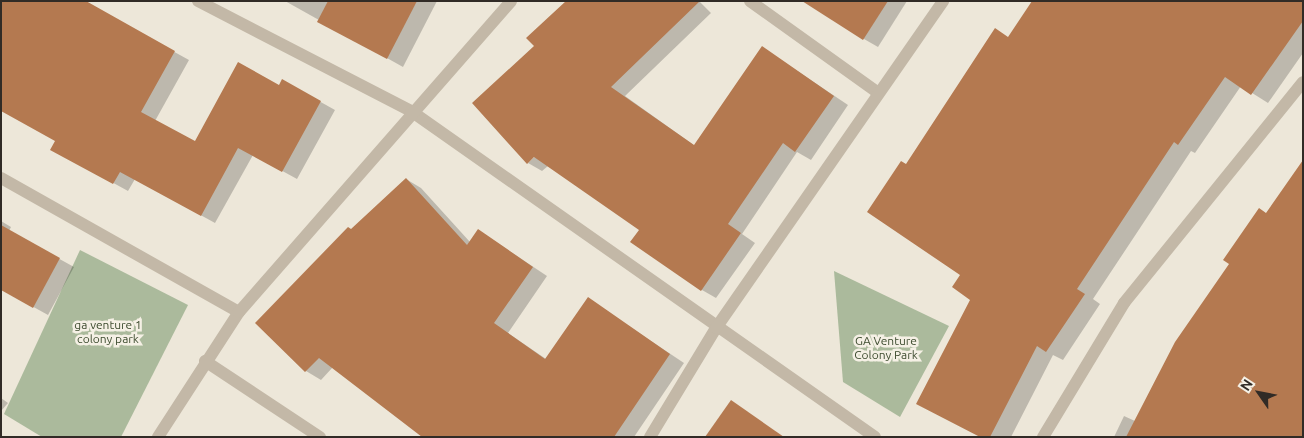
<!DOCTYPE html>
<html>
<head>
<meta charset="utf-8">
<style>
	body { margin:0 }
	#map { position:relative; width:1304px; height:438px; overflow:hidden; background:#ede7d9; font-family:Ubuntu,sans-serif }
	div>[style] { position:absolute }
	.green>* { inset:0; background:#abba9c }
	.shadow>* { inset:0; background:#0003 }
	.building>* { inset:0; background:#b47950 }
	.street>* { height:12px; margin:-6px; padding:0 6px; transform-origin:6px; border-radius:6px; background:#c3b8a7 }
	span { translate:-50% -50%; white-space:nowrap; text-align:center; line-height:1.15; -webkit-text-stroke:5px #f5f0e5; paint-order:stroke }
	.park-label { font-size:12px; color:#3c4b2e }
	.frame { position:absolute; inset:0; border:2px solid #312b26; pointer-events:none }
	.north { position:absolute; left:1234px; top:368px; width:50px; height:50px; -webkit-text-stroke:4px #f5f0e5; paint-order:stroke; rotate:303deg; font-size:14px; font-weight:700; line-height:20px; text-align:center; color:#312b26 }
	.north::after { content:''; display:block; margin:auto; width:18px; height:22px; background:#312b26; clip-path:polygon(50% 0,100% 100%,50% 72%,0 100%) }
</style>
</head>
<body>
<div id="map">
	<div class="green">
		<div style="clip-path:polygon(80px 250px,188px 305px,121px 437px,42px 437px,4px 414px)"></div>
		<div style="clip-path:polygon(834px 271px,949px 326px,900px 417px,843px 382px)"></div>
	</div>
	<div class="shadow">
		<div style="clip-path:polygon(82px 1px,189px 60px,155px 121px,195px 143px,280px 87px,283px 81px,335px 110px,297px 179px,253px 155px,215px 223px,135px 179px,128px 191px,66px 157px,56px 141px)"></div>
		<div style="clip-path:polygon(285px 1px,437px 1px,403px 67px)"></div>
		<div style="clip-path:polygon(699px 1px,711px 13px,625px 96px,695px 146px,763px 48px,848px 105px,811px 160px,797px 152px,742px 234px,755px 243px,716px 298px,702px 290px,641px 229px,548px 166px,542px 171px,528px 163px)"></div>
		<div style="clip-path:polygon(826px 1px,907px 1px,878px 47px,864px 39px)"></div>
		<div style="clip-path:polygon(1303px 1px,1303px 53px,1268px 103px,1241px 86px,1195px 153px,1191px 151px,1093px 299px,1100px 304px,1063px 360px,1053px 355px,1011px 437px,980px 437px,972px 299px,907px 165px,1009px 37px)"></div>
		<div style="clip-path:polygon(406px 179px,421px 188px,470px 242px,478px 230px,547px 276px,508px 333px,546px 359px,588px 299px,684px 363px,634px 437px,427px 437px,333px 367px,321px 380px,306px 371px,257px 323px)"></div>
		<div style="clip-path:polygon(1267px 214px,1303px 437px,1114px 437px,1124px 416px,1135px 421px)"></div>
		<div style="clip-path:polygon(1px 221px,11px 227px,9px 231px,74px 267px,48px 315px,1px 289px)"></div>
		<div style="clip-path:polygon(1px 398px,8px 403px,1px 411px)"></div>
	</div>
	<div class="building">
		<div style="clip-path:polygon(1px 1px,86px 1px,175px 51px,141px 112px,195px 141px,238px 62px,279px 85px,282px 79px,321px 101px,282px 172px,238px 148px,201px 216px,120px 172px,113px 184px,50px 150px,55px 141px,1px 111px)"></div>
		<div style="clip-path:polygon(328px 1px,417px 1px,387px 59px,317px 22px)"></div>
		<div style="clip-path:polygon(566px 1px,700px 1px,611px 87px,694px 145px,762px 46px,834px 96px,795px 152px,783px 143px,728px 224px,741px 233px,701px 291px,630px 242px,639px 230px,534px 157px,527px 164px,472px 103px,534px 46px,526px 38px)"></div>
		<div style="clip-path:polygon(802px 1px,888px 1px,863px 40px)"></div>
		<div style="clip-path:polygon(1032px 1px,1303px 1px,1303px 21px,1251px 95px,1225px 77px,1178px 145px,1174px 142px,1077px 289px,1085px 294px,1046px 352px,1037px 346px,990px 437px,980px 437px,916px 404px,970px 300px,952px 287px,960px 275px,867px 212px,901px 161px,906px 164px,995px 28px,1008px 37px)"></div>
		<div style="clip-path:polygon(1303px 160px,1303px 437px,1126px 437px,1175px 342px,1229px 264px,1223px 260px,1259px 208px,1266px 213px)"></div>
		<div style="clip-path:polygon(406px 178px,467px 245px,478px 229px,533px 267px,494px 323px,545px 359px,588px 297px,670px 354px,614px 437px,422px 437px,319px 358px,305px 372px,255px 323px,348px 227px,351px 229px)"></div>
		<div style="clip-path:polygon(1px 225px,60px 258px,33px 308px,1px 290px)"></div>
		<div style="clip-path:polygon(731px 400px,784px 437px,705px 437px)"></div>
	</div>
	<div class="street">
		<div style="left:198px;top:1px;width:240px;rotate:27.3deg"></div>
		<div style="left:411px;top:111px;width:567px;rotate:35.09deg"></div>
		<div style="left:750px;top:1px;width:156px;rotate:35.6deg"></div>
		<div style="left:1px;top:178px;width:273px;rotate:29.4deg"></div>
		<div style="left:205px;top:361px;width:138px;rotate:33.5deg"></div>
		<div style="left:158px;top:437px;width:149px;rotate:-57.1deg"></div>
		<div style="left:239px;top:312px;width:413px;rotate:-48.8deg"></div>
		<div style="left:650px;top:437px;width:127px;rotate:-58.8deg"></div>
		<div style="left:716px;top:328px;width:398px;rotate:-55.2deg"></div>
		<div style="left:1043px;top:437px;width:157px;rotate:-58.8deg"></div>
		<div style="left:1124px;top:303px;width:284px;rotate:-51deg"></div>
	</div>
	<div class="park-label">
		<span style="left:108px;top:332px">ga venture 1<br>colony park</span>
		<span style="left:886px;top:348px">GA Venture<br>Colony Park</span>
	</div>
	<div class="frame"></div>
	<div class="north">N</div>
</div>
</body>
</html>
